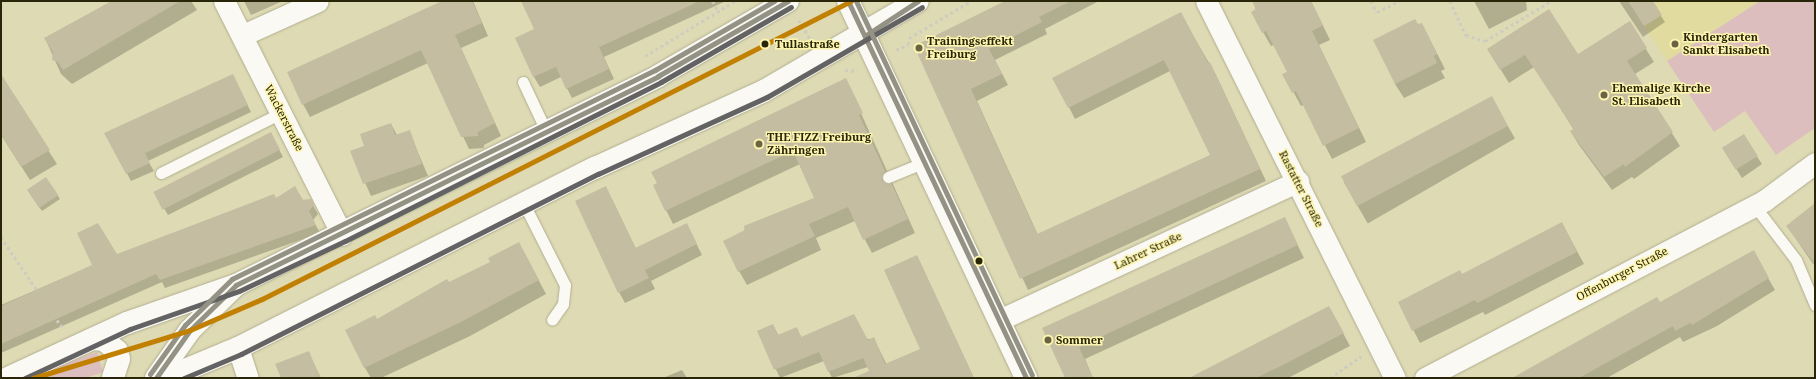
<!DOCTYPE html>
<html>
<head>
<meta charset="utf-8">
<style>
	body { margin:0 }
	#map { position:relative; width:1816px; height:379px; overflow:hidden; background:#dedab4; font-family:"Noto Serif",serif }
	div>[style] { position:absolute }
	.built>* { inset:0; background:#e2db9f }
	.green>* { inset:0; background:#dcbebe }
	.shadow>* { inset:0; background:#0003; transform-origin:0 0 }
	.building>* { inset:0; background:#c5bda1; transform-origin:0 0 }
	.path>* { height:2.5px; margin-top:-1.25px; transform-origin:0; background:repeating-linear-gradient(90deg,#cdccc0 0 3px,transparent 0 6px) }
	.roads { filter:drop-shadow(0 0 1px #b1ae90) drop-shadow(0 0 1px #b1ae90) }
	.lane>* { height:11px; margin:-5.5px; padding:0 5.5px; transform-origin:5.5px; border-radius:5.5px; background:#faf9f4 }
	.street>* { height:21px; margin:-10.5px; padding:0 10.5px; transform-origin:10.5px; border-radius:10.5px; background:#faf9f4 }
	.secondary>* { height:22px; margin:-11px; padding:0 11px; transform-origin:11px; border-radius:11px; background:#faf9f4 }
	.primary>* { height:22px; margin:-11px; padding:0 11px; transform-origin:11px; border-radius:11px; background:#faf9f4 }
	.bus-1>* { height:5px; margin:-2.5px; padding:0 2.5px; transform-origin:2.5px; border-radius:2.5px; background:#949284 }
	.bus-2>* { height:5px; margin:-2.5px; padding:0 2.5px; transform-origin:2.5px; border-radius:2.5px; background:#646363 }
	.bus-3>* { height:5px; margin:-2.5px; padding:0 2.5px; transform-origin:2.5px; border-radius:2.5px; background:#949284 }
	.tram-1>* { height:5px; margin:-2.5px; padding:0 2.5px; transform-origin:2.5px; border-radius:2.5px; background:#c28002 }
	.dots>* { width:11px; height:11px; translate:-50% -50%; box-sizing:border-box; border:2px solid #fdf5af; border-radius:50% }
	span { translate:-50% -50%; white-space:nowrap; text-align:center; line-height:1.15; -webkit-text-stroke:3px #fdf5af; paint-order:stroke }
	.poi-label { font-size:11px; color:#282508; font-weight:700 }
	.left { translate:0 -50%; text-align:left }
	.stop-label { font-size:11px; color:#282508; font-weight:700 }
	.street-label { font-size:11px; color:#282508 }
	.frame { position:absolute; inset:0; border:2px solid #282508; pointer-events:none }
</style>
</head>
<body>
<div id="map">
	<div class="built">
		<div style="clip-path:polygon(1628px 1px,1760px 1px,1667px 61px)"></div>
	</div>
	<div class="green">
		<div style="clip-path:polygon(1760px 1px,1815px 1px,1815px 128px,1776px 155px,1745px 111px,1714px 132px,1667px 61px)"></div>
		<div style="clip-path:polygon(97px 352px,103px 372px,86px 378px,25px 378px)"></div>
	</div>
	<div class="shadow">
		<div style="clip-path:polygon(112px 1px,191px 1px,197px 10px,72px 84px,61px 74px,45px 38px)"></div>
		<div style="clip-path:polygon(244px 1px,283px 1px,251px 15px)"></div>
		<div style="clip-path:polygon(445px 1px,473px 1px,488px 36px,461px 48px,501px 136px,484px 145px,484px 148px,469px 149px,428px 63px,310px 117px,303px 104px)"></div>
		<div style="clip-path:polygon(522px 1px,726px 1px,604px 57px,614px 79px,572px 98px,561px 77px,540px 87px,534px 77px,516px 38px,535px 30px)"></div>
		<div style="clip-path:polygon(1007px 1px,1099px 1px,1045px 29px,1047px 34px,995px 60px,1008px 85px,977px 101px,1038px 235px,1211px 156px,1170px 71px,1075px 119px,1054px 78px,1180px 13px,1216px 75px,1266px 181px,1028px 290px,915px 47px)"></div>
		<div style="clip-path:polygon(1253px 1px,1311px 1px,1330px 40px,1319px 45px,1366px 142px,1332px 159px,1304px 105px,1301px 106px,1284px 75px,1288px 72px,1274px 45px,1271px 46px,1263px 32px)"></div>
		<div style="clip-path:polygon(1474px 1px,1526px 1px,1527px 10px,1489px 29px)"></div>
		<div style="clip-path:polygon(1619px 1px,1651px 1px,1665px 22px,1643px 37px)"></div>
		<div style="clip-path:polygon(1629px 22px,1654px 62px,1635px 74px,1680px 146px,1634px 179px,1632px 177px,1612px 190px,1579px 145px,1571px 132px,1574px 130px,1534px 67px,1509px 83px,1488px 49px,1578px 55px)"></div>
		<div style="clip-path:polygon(1422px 24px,1445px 69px,1441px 71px,1445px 78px,1404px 98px,1395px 84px)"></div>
		<div style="clip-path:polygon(1px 77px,57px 164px,30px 180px,1px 135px)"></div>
		<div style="clip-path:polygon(846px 80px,915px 233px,872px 253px,855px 221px,816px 238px,821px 250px,747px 285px,739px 271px,745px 226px,816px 198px,800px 164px,673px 224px,654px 186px)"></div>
		<div style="clip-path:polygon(236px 82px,251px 112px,148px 161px,154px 171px,131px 181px,106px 134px)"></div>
		<div style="left:1491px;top:97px;width:48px;height:170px;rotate:60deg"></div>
		<div style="clip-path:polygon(391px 124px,397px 135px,409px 131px,428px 176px,371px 196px,351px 151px,365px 146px)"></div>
		<div style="clip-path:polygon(1743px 136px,1762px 164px,1742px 178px,1728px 156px)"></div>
		<div style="clip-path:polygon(274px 140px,283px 157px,168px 215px,154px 192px)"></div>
		<div style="clip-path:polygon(46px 178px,60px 199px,42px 211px,30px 194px)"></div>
		<div style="clip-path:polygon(276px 199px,310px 200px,318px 214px,313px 220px,320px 233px,165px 288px,162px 282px,1px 353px,1px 305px,117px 255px)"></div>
		<div style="clip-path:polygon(612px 199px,636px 249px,692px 235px,702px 255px,651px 281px,655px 289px,625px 303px,619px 292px)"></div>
		<div style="clip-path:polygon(1815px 204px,1815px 263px,1813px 264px,1787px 226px)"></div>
		<div style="clip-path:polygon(1284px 218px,1304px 258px,1085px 359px,1093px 378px,1066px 378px,1044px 328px)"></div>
		<div style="clip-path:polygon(1562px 223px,1584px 264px,1485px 315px,1483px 312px,1420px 343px,1399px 302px,1462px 276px)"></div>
		<div style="clip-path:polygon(1753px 252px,1775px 290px,1717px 326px,1683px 342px,1680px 337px,1607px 378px,1538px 378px,1660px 303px)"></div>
		<div style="clip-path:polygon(917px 256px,974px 378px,873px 378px,868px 367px,832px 378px,824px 361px,780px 378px,758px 331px,773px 325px,779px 336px,796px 328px,802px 338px,874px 339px,887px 365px,921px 350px)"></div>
		<div style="clip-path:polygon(527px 258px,546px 294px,470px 336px,381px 378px,371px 378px,365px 368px,377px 320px,449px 284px)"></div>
		<div style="clip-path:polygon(1336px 320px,1350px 346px,1288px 378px,1191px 378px)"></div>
		<div style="clip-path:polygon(308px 352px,321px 378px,282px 378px)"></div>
		<div style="clip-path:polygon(682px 370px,687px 378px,663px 378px)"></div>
	</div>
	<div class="building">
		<div style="clip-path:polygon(112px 1px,180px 1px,63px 70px,58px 62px,52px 60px,53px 52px,44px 38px)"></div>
		<div style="clip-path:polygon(442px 1px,472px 1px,482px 23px,455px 35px,495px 123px,478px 132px,478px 136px,461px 137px,421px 50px,302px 105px,287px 72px)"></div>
		<div style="clip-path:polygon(521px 1px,700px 1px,599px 47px,609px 69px,566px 89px,556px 67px,533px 77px,515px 38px,534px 29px)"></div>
		<div style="clip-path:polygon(1005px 1px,1071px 1px,1039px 17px,1042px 22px,989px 49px,1002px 74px,971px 89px,1037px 234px,1210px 155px,1164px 60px,1068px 108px,1052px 78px,1181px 12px,1208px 63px,1210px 62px,1260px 169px,1020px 279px,914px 46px)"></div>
		<div style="clip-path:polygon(1252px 1px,1311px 1px,1323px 25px,1312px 31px,1359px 128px,1323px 146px,1296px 91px,1292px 93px,1282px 74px,1287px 72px,1266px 31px,1262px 33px,1251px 12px,1256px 9px)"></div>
		<div style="clip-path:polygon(1628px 1px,1653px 1px,1662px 15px,1644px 26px)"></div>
		<div style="clip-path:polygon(1549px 9px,1578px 54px,1630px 21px,1647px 48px,1627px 61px,1673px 132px,1625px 167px,1624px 164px,1604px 177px,1570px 131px,1574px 129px,1525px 55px,1500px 70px,1487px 49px)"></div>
		<div style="clip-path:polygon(1415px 19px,1418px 24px,1422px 23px,1437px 54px,1434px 56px,1437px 63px,1395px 84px,1373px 40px)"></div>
		<div style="clip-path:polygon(1px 74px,50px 150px,21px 167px,1px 134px)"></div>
		<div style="clip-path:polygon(233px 74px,248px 105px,145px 153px,150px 163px,126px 174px,104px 133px)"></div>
		<div style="clip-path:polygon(846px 78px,863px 113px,859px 115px,885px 171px,882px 180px,891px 183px,908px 219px,863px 240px,848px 207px,809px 224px,815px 236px,738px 272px,723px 241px,745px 230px,744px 226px,814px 198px,793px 151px,665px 211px,653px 185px,657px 183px,651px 172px)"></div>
		<div style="left:1492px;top:96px;width:34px;height:171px;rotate:62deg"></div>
		<div style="clip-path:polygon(391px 123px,395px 135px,410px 130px,422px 164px,363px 184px,350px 151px,364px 146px,360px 134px)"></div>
		<div style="left:271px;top:132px;width:20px;height:132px;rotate:63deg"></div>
		<div style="left:1744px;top:134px;width:26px;height:26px;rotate:58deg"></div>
		<div style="left:46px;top:177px;width:22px;height:23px;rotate:56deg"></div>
		<div style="clip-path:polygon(295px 186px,303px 200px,311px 199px,314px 205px,309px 211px,316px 225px,160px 280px,156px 274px,1px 344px,1px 306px,92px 265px,77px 233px,98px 223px,117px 254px,274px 194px,276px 198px)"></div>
		<div style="clip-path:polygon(606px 186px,635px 248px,687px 223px,697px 244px,645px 270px,649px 278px,618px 293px,575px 201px)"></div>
		<div style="clip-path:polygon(1815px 203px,1815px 264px,1786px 226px)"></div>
		<div style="clip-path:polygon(1285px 217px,1298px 245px,1079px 347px,1093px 378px,1065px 378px,1042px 328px)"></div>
		<div style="clip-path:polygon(1562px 222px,1577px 252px,1477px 303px,1475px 300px,1412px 331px,1398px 302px,1460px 270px,1462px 274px)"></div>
		<div style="clip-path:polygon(519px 242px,539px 280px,461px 322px,364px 368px,345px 330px,375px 315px,377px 319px,447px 279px,449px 282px,490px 262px,488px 258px)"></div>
		<div style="clip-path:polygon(1754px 250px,1769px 278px,1692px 325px,1690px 323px,1675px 331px,1673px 326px,1579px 378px,1512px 378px,1657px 297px,1660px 302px)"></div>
		<div style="clip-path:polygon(917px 255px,974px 378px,853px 378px,869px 371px,863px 358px,828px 372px,819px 352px,774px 370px,757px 331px,773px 324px,778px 335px,797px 327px,801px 337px,854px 314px,868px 340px,874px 337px,885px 364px,920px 349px,884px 270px)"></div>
		<div style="clip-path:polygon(1329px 306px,1344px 333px,1281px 366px,1256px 378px,1189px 378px)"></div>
		<div style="clip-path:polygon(309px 351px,320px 378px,281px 378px,275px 364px)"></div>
	</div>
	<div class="path">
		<div style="left:713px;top:1px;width:11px;rotate:63deg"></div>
		<div style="left:1371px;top:1px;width:13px;rotate:61deg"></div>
		<div style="left:1377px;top:12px;width:25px;rotate:-26deg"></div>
		<div style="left:1450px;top:1px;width:38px;rotate:65deg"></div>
		<div style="left:1466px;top:35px;width:20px;rotate:18deg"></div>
		<div style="left:1485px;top:41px;width:77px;rotate:-31.2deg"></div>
		<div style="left:799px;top:20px;width:21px;rotate:59deg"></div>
		<div style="left:896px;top:50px;width:13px;rotate:-23deg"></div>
		<div style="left:908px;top:45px;width:7px;rotate:-82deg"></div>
		<div style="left:909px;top:38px;width:72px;rotate:-30.8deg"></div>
		<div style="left:645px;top:56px;width:105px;rotate:-31.4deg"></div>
		<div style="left:845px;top:70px;width:11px;rotate:5deg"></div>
		<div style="left:1px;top:237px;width:64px;rotate:55.8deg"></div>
		<div style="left:57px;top:320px;width:10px;rotate:53deg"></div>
		<div style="left:1330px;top:378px;width:38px;rotate:-35deg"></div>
	</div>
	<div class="roads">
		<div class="lane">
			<div style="left:523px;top:82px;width:56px;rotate:64.8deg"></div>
			<div style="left:161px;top:173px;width:134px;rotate:-26.6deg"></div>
			<div style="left:888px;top:177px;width:40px;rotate:-22deg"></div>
			<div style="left:524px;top:204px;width:91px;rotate:63.2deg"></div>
			<div style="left:565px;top:285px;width:19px;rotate:96deg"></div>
			<div style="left:563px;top:304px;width:19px;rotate:125deg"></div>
			<div style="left:1754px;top:205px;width:69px;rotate:52.6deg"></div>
			<div style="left:1796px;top:260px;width:49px;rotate:67.1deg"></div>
		</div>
		<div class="street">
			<div style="left:224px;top:1px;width:262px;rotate:63.2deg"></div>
			<div style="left:1206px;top:1px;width:422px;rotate:63.4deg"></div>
			<div style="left:243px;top:35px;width:82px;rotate:-24.4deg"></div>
			<div style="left:999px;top:320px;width:330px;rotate:-24.9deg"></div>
			<div style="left:238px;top:348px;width:32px;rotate:72deg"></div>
			<div style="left:1425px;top:378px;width:384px;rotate:-27.6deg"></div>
			<div style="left:1765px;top:200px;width:62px;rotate:-36.5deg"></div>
		</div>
		<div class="secondary">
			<div style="left:848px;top:1px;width:417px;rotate:64.7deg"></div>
			<div style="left:93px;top:339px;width:11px;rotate:5deg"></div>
			<div style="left:104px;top:340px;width:17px;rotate:40deg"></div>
			<div style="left:117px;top:351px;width:8px;rotate:76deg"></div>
			<div style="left:119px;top:359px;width:20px;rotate:108deg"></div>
			<div style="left:8px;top:378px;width:131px;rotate:-24.8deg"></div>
			<div style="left:127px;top:323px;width:115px;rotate:-19.2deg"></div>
		</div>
		<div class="primary">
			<div style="left:156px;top:378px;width:59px;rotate:-54.7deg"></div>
			<div style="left:190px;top:330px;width:64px;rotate:-44.4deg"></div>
			<div style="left:236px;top:285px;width:471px;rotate:-26.3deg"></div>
			<div style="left:658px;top:76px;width:150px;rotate:-30deg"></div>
			<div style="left:166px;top:378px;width:78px;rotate:-22.6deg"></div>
			<div style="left:238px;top:348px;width:400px;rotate:-26.8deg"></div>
			<div style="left:595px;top:168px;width:186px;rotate:-24.5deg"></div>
			<div style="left:764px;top:91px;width:178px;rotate:-30.3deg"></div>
		</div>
	</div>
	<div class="bus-1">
		<div style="left:848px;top:1px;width:417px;rotate:64.7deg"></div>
		<div style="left:866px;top:35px;width:62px;rotate:-33.2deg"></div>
		<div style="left:156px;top:378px;width:59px;rotate:-54.7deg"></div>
		<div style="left:190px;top:330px;width:64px;rotate:-44.4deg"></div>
		<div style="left:236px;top:285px;width:471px;rotate:-26.3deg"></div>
		<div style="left:658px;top:76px;width:150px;rotate:-30deg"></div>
	</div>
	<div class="bus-2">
		<div style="left:25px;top:378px;width:116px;rotate:-25deg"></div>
		<div style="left:130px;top:329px;width:115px;rotate:-19.2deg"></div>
		<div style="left:239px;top:291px;width:117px;rotate:-25.3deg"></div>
		<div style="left:345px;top:241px;width:354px;rotate:-26.7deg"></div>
		<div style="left:661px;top:82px;width:150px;rotate:-30deg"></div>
		<div style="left:184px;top:378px;width:62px;rotate:-22.8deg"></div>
		<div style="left:241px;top:354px;width:400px;rotate:-26.8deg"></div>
		<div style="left:598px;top:174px;width:186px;rotate:-24.5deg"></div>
		<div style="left:767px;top:97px;width:179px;rotate:-30.1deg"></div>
	</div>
	<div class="bus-3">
		<div style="left:856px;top:1px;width:413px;rotate:64.8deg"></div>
		<div style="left:150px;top:374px;width:60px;rotate:-54.5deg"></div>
		<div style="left:185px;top:325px;width:66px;rotate:-44.4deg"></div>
		<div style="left:232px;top:279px;width:472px;rotate:-26.3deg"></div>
		<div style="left:655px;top:70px;width:138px;rotate:-30.1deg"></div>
	</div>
	<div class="tram-1">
		<div style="left:33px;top:378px;width:164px;rotate:-17deg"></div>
		<div style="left:190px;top:330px;width:78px;rotate:-23.3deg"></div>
		<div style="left:262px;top:299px;width:660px;rotate:-26.84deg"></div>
	</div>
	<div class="dots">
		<div style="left:765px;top:44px;background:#282508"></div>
		<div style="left:1675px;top:44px;background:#686444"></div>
		<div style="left:919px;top:48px;background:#686444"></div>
		<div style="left:1604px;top:95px;background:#686444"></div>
		<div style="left:759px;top:144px;background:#686444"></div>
		<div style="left:979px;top:261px;background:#282508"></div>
		<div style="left:1048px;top:340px;background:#686444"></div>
	</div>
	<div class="poi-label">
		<span class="left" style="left:1683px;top:44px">Kindergarten<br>Sankt Elisabeth</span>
		<span class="left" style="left:927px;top:48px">Trainingseffekt<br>Freiburg</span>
		<span class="left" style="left:1612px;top:95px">Ehemalige Kirche<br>St. Elisabeth</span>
		<span class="left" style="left:767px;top:144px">THE FIZZ Freiburg<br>Zähringen</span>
		<span class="left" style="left:1056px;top:340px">Sommer</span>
	</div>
	<div class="stop-label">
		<span class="left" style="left:775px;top:44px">Tullastraße</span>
	</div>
	<div class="street-label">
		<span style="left:284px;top:118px;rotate:63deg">Wackerstraße</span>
		<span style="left:1301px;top:189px;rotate:63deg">Rastatter Straße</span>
		<span style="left:1148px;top:251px;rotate:-25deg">Lahrer Straße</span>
		<span style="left:1622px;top:274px;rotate:-28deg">Offenburger Straße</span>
	</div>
	<div class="frame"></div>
</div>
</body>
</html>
